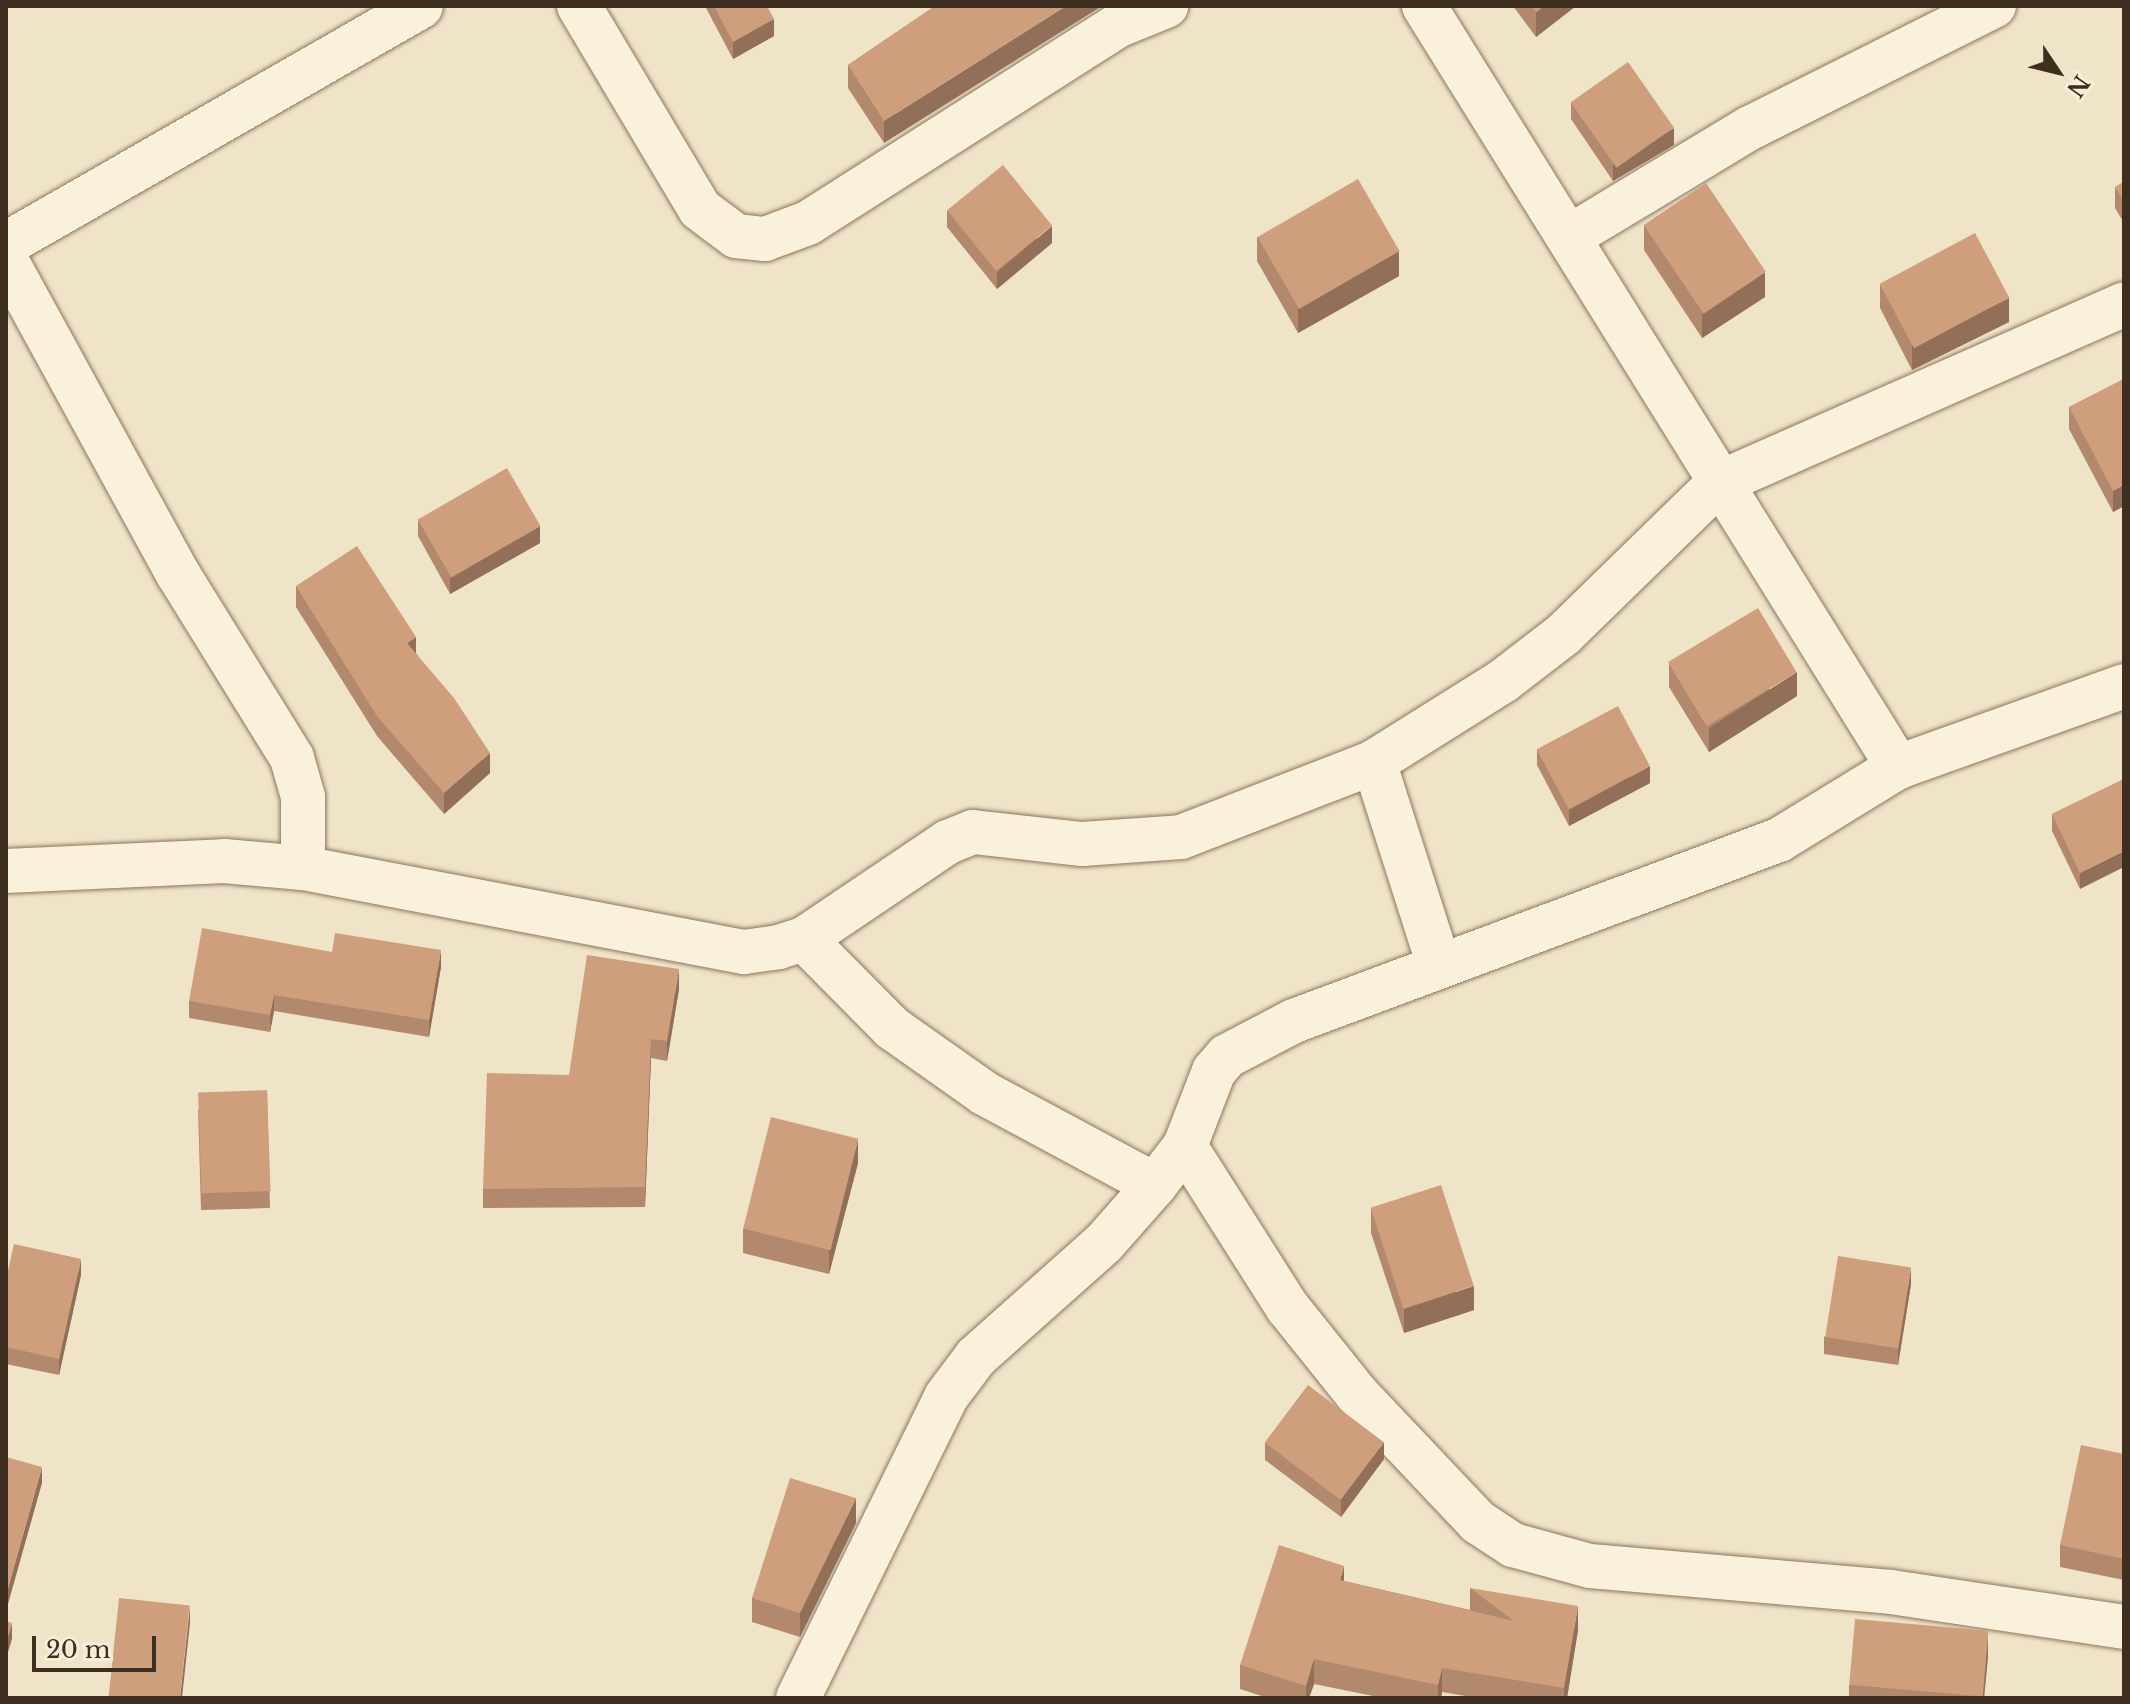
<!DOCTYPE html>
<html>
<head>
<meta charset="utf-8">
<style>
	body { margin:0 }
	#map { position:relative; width:2130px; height:1704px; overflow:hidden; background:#f0e4c8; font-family:"Libre Baskerville",serif }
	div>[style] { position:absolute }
	.roads { filter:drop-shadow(0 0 2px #8d765c) drop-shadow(0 0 2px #8d765c) }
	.street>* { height:44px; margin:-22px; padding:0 22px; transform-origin:22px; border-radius:22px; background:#faf1dc }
	.wall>* { inset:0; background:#b2896c }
	.shaded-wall>* { inset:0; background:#916f58 }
	.building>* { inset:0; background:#cf9f7d; transform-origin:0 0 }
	span { translate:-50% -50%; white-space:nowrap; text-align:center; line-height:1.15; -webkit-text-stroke:8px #f7eed8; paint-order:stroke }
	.frame { position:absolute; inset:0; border:8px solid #3d2e20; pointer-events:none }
	.north { position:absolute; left:2018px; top:32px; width:80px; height:80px; -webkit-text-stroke:6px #f7eed8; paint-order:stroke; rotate:125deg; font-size:22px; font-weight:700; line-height:32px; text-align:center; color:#3d2e20 }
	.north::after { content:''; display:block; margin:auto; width:28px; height:36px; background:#3d2e20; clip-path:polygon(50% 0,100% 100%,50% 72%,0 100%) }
	.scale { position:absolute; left:32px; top:1636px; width:124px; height:36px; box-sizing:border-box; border:4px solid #3d2e20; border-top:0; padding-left:10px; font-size:24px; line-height:28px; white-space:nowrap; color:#3d2e20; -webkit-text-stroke:6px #f7eed8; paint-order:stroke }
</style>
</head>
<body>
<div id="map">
	<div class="roads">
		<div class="street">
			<div style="left:579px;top:6px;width:236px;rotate:59.2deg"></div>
			<div style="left:700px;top:209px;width:45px;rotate:36.9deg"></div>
			<div style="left:736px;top:236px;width:29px;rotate:6deg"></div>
			<div style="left:765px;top:239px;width:46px;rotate:-20.4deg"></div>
			<div style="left:808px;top:223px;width:369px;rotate:-32.5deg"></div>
			<div style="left:1119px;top:25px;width:51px;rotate:-22deg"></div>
			<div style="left:1424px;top:6px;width:897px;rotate:58.08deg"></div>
			<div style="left:1569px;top:237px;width:211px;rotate:-31.1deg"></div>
			<div style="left:1750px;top:128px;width:273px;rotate:-26.6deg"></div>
			<div style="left:6px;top:244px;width:478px;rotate:-29.8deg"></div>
			<div style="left:6px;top:260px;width:358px;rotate:61.3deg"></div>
			<div style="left:178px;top:574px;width:216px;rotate:58.2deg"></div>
			<div style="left:292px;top:758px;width:41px;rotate:74.2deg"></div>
			<div style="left:303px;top:797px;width:71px;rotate:90deg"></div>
			<div style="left:1374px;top:762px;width:214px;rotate:72.3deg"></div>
			<div style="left:6px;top:871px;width:218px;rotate:-2.6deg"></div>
			<div style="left:224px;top:861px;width:79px;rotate:5.1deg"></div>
			<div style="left:303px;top:868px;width:449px;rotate:10.8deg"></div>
			<div style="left:744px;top:952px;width:35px;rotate:-8deg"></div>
			<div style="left:779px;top:947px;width:26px;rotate:-18deg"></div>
			<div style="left:804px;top:939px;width:174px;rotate:-34deg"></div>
			<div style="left:948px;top:842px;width:27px;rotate:-22deg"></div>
			<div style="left:973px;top:832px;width:110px;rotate:6.3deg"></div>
			<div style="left:1082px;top:844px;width:99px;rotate:-4deg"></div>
			<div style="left:1181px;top:837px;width:207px;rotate:-21.2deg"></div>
			<div style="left:1374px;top:762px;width:152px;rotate:-32.1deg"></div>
			<div style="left:1503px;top:681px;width:77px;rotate:-37.6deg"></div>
			<div style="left:1564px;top:634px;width:216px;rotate:-44.3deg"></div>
			<div style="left:1719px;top:483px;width:443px;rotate:-23.8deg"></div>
			<div style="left:804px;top:939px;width:125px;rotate:45.3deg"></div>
			<div style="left:892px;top:1028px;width:113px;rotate:35.2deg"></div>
			<div style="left:984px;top:1093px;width:194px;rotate:28.3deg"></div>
			<div style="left:1185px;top:1146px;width:192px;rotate:57.6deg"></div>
			<div style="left:1288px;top:1308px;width:109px;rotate:51.3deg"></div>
			<div style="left:1356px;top:1393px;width:178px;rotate:46.6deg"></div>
			<div style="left:1478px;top:1522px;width:42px;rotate:33.3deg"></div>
			<div style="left:1513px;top:1545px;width:80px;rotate:15.3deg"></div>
			<div style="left:1590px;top:1566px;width:302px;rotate:4.9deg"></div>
			<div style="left:1891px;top:1592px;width:236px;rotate:8.5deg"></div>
			<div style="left:798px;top:1698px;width:335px;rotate:-63.8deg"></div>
			<div style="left:946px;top:1397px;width:50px;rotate:-53.1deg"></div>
			<div style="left:976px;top:1357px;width:171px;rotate:-41.7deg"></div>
			<div style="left:1104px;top:1243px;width:77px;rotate:-48.7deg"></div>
			<div style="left:1155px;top:1185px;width:49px;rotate:-52.4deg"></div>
			<div style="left:1185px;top:1146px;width:80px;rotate:-68.9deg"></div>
			<div style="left:1214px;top:1071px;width:20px;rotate:-49deg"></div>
			<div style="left:1227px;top:1056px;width:76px;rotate:-27.6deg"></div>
			<div style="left:1294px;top:1021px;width:518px;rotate:-20.47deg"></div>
			<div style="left:1779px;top:840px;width:140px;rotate:-31.5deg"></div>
			<div style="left:1898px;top:767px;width:240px;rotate:-19.7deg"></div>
		</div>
	</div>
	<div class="wall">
		<div style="clip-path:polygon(705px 6px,767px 6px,774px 36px,733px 59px)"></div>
		<div style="clip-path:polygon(935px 6px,884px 143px,848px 88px,848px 65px)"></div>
		<div style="clip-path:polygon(1513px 6px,1576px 6px,1536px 37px)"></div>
		<div style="clip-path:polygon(1571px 102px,1674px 145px,1613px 181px,1571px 119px)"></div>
		<div style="clip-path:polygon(2124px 182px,2124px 223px,2115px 208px,2115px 187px)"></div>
		<div style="clip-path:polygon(947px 211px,1052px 243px,997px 289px,947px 227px)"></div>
		<div style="clip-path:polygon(1644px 225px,1765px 297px,1702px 338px,1644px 250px)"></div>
		<div style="clip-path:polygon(1257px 237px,1399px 276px,1298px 333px,1257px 261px)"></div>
		<div style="clip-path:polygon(1880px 284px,2009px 322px,1912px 370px,1880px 308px)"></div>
		<div style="clip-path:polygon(2124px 379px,2124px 506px,2113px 512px,2069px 429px,2069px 407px)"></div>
		<div style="clip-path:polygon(418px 519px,540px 543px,450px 594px,418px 536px)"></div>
		<div style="clip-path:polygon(296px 586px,416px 653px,490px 773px,444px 814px,377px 736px,296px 607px)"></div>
		<div style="clip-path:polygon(1669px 663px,1797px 696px,1709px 752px,1669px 687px)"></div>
		<div style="clip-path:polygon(1537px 749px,1650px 783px,1569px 826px,1537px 765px)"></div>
		<div style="clip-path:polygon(2124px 779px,2080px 889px,2052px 831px,2052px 814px)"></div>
		<div style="clip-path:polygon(332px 952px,441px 967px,429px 1037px,274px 1011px,270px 1032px,189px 1018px,189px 1001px)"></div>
		<div style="clip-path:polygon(679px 989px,667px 1061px,651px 1058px,645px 1207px,483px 1208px,483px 1189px)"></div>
		<div style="clip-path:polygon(267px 1090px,270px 1208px,201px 1210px,198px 1109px)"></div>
		<div style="clip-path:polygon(858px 1163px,829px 1274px,743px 1253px,743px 1229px)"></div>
		<div style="clip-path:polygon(1371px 1209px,1474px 1310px,1404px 1333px,1371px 1233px)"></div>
		<div style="clip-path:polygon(81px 1275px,59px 1375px,6px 1364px,6px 1280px)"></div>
		<div style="clip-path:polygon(1911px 1284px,1898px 1365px,1824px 1354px,1824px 1337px)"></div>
		<div style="clip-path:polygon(1265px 1443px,1384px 1459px,1341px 1517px,1265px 1460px)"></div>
		<div style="clip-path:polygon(2124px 1454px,2124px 1580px,2060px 1567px,2060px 1545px)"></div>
		<div style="clip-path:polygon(856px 1523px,800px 1637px,752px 1622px,752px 1598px)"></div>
		<div style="clip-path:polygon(1344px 1581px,1470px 1610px,1470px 1588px,1578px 1630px,1567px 1698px,1477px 1698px,1442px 1692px,1441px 1698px,1383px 1698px,1314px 1684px,1309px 1698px,1268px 1698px,1240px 1689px,1240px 1665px)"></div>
		<div style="clip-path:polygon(1988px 1656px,1984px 1698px,1849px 1698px,1849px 1685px)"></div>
	</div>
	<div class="shaded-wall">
		<div style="clip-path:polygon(1066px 6px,1102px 6px,884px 143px,884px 121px)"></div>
		<div style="clip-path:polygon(1544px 6px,1576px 6px,1536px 37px,1536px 12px)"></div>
		<div style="clip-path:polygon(774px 19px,774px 36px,733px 59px,733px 42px)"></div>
		<div style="clip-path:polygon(1674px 128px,1674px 145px,1613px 181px,1613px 165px)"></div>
		<div style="clip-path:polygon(1052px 226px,1052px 243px,997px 289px,997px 272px)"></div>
		<div style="clip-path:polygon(1399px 251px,1399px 276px,1298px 333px,1298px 308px)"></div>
		<div style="clip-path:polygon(1765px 272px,1765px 297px,1702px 338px,1702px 314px)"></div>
		<div style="clip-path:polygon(2009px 298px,2009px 322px,1912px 370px,1912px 346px)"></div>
		<div style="clip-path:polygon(2124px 485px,2124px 506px,2113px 512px,2113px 491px)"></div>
		<div style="clip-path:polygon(540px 526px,540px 543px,450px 594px,450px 578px)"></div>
		<div style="clip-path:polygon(416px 637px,416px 658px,407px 643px)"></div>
		<div style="clip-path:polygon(1797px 672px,1797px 696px,1709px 752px,1709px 728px)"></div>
		<div style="clip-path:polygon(490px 753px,490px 773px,444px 814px,444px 793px)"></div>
		<div style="clip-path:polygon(1650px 766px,1650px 783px,1569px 826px,1569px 810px)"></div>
		<div style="clip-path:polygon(2124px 851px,2124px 867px,2080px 889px,2080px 873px)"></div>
		<div style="clip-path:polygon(441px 950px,441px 967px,429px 1037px,429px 1020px)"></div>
		<div style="clip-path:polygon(679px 969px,679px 989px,667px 1061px,667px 1041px)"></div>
		<div style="clip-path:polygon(274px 995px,274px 1011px,270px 1032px,270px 1015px)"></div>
		<div style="clip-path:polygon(651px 1039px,651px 1058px,645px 1207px,645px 1187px)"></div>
		<div style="clip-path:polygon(858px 1139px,858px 1163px,829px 1274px,829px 1250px)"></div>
		<div style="clip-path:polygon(81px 1259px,81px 1275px,59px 1375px,59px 1359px)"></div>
		<div style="clip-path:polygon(1911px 1268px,1911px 1284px,1898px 1365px,1898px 1349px)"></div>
		<div style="clip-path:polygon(1474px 1286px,1474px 1310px,1404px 1333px,1404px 1309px)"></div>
		<div style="clip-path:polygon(1384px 1442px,1384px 1459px,1341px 1517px,1341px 1500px)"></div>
		<div style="clip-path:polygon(42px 1467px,42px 1483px,6px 1611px,6px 1595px)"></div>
		<div style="clip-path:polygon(856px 1498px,856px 1523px,800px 1637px,800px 1613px)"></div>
		<div style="clip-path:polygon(1344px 1566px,1344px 1590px,1340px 1580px)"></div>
		<div style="clip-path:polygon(190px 1606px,190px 1623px,182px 1698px,180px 1698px)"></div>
		<div style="clip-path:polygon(1578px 1606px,1578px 1630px,1567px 1698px,1564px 1698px,1564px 1688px)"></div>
		<div style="clip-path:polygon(12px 1623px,12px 1639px,6px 1659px,6px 1643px)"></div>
		<div style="clip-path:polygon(1988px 1631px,1988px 1656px,1984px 1698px,1982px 1698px)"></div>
		<div style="clip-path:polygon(1314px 1659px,1314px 1684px,1309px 1698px,1306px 1698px,1306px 1686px)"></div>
		<div style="clip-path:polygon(1442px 1668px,1442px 1692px,1441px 1698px,1438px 1698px,1438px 1685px)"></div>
	</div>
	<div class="building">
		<div style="clip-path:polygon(714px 6px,767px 6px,774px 19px,733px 42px)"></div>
		<div style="clip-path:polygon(935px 6px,1066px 6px,884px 121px,848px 65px)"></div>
		<div style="clip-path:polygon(1532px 6px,1544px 6px,1536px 12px)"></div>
		<div style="left:1628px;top:62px;width:80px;height:70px;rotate:55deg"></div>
		<div style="left:1003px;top:165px;width:78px;height:72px;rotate:51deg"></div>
		<div style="left:1358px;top:179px;width:83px;height:116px;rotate:60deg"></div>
		<div style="clip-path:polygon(2124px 182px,2124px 202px,2115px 187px)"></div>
		<div style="left:1706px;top:183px;width:107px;height:75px;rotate:56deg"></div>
		<div style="left:1975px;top:233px;width:73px;height:108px;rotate:62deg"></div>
		<div style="clip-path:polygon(2124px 379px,2124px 485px,2113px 491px,2069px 407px)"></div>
		<div style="left:507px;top:468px;width:67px;height:103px;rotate:60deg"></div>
		<div style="clip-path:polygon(357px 546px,416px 637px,407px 643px,454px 698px,490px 753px,444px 793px,377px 716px,296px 586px)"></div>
		<div style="left:1758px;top:608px;width:75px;height:105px;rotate:59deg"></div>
		<div style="left:1618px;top:706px;width:68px;height:92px;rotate:62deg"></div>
		<div style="clip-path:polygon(2124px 779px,2124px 851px,2080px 873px,2052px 814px)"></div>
		<div style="clip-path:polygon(202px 928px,332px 952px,335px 933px,441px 950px,429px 1020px,274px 995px,270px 1015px,189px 1001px)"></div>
		<div style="clip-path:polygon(587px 955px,679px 969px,667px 1041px,651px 1039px,645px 1187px,483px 1189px,487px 1073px,569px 1075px)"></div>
		<div style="left:267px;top:1090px;width:101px;height:69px;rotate:88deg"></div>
		<div style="left:771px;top:1117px;width:90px;height:115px;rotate:14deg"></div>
		<div style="left:1441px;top:1185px;width:106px;height:74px;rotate:72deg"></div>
		<div style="clip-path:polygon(14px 1244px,81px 1259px,59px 1359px,6px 1347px,6px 1280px)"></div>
		<div style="left:1838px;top:1256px;width:74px;height:82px;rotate:9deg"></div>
		<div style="left:1308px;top:1385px;width:95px;height:72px;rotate:37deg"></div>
		<div style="clip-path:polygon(2081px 1445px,2124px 1454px,2124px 1559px,2060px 1545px)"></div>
		<div style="clip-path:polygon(6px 1457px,42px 1467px,6px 1595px)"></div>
		<div style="clip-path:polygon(790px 1478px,856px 1498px,800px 1613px,752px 1598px)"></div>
		<div style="clip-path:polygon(1279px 1545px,1344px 1566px,1340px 1580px,1514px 1621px,1470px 1588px,1578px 1606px,1564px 1688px,1442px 1668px,1438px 1685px,1314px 1659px,1306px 1686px,1240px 1665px)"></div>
		<div style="left:119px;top:1598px;width:71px;height:101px;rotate:6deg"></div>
		<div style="left:1855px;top:1619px;width:134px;height:66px;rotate:5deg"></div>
		<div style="clip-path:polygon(6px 1621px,12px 1623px,6px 1643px)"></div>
	</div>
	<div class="frame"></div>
	<div class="north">N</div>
	<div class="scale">20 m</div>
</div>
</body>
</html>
